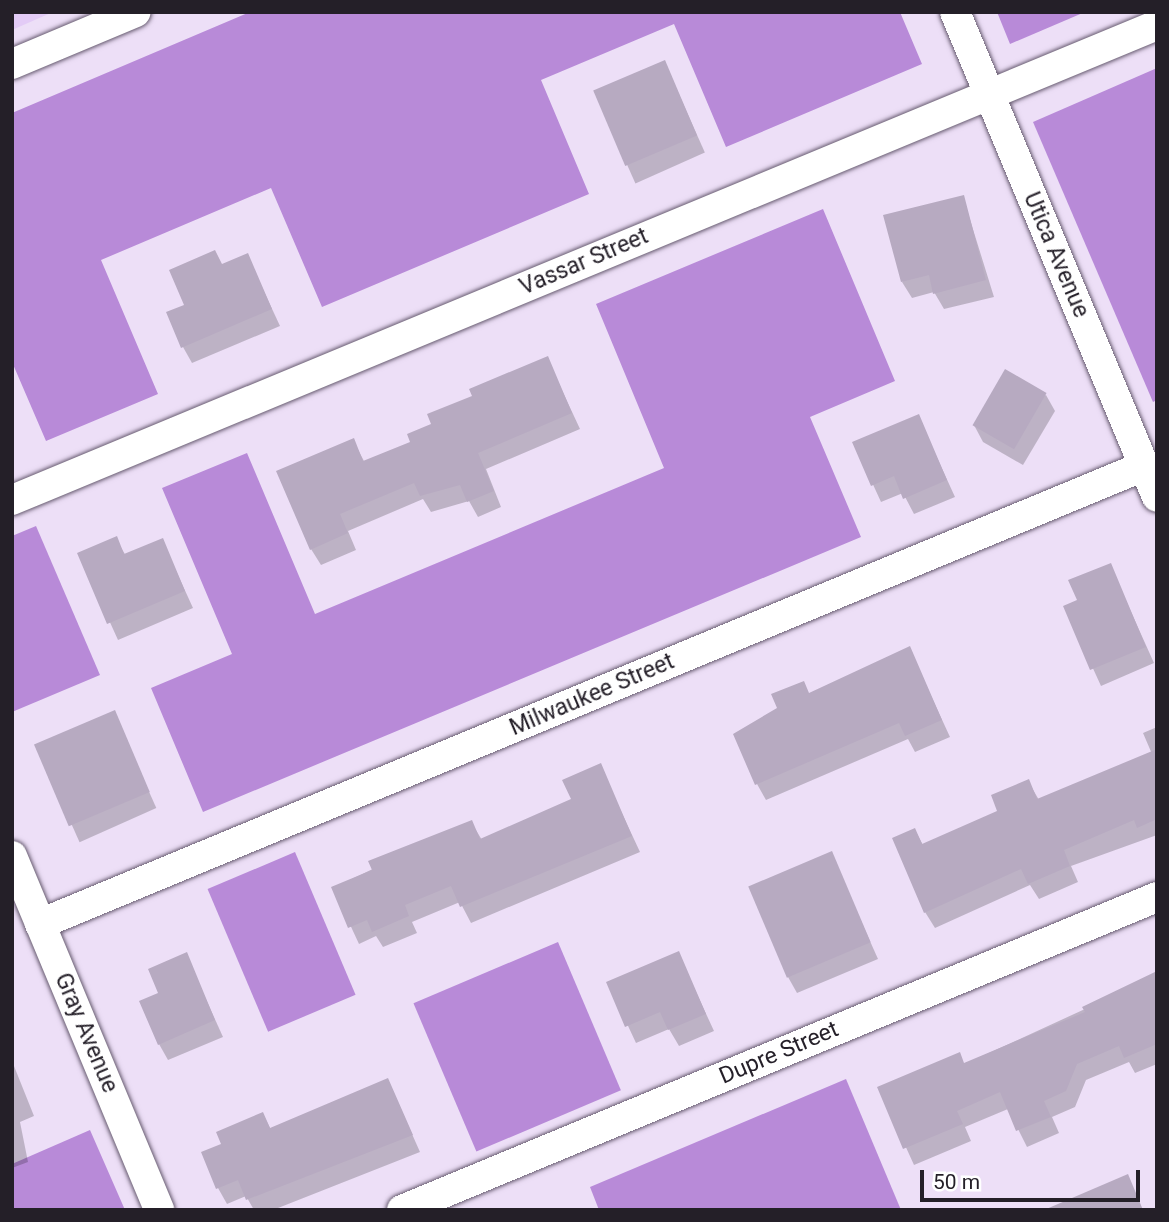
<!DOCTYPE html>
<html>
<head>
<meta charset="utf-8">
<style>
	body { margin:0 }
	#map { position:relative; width:1169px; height:1222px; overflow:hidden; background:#eddff7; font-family:Roboto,sans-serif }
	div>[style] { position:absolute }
	.green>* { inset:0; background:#e3cbf6 }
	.forest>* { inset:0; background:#b88ad8; transform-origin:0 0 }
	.shadow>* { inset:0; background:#0003; transform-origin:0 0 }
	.building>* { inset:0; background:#b7aac1; transform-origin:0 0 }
	.roads { filter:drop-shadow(0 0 2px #675b70) drop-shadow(0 0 2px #675b70) }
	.street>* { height:30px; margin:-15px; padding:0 15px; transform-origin:15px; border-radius:15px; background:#fff }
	span { translate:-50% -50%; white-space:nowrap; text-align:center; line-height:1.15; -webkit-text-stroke:6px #fff; paint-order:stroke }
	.street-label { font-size:23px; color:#241f28 }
	.frame { position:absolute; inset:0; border:14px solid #241f28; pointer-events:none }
	.scale { position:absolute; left:920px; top:1170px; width:220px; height:32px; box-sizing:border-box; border:4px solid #241f28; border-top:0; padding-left:9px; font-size:21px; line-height:24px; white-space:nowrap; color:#241f28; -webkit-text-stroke:5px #fff; paint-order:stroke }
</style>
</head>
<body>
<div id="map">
	<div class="green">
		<div style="clip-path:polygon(12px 12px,53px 12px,12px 30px)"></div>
	</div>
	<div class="forest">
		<div style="clip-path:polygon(250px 12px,900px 12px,922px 64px,726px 147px,674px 24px,541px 80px,589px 194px,322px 307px,271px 188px,101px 260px,158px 394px,46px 441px,12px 362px,12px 113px)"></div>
		<div style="clip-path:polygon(997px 12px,1085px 12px,1010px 44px)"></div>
		<div style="clip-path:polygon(1157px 68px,1157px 400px,1153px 402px,1033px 122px)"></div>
		<div style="clip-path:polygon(823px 209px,895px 381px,810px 417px,861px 537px,203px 812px,151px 688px,232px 654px,162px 488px,247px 453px,315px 614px,664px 468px,596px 304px)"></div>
		<div style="clip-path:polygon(36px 526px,100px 675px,12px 712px,12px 536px)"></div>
		<div style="left:295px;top:852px;width:155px;height:95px;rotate:67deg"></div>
		<div style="left:558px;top:942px;width:161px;height:157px;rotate:67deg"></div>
		<div style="clip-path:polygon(846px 1079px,901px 1210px,599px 1210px,590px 1187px)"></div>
		<div style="clip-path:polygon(90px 1130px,125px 1210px,12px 1210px,12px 1164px)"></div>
	</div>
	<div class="shadow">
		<div style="left:665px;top:63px;width:98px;height:76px;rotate:66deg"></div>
		<div style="clip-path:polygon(963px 197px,994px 297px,944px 309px,934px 292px,912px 298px,902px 282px)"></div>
		<div style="clip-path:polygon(247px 255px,280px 326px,192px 363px,183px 347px,186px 306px,223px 266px)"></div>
		<div style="clip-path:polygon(547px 358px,580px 429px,486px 469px,501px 507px,478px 517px,469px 501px,431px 512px,423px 499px,348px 531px,356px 550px,321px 565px,311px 549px,353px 440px,365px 463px,412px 443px,475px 396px)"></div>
		<div style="clip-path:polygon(1046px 395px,1055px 411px,1023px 465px,983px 442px,974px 425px)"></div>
		<div style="clip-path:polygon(918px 416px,955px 497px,914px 514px,903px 493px,881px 502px,854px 443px)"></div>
		<div style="clip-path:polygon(116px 539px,126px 556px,162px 540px,193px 608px,118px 640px,79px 554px)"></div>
		<div style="clip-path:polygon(1110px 565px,1154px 663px,1101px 686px,1065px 607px,1079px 601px)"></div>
		<div style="clip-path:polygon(909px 648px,950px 737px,915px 752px,908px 739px,766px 800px,757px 784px)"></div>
		<div style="left:114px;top:713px;width:104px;height:84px;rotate:66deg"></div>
		<div style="clip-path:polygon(1157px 727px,1157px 835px,1071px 866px,1078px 882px,1039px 899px,1030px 885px,935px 928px,925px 912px,915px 830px,923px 845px,1000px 812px,1028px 781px,1039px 800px,1152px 754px,1143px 733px)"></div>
		<div style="clip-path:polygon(600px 766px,640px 852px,471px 923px,460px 902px,412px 922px,417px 933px,383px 947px,376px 936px,359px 944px,333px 888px,471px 822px,482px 840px,573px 800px)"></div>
		<div style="clip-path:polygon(831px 854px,878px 959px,797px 993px,788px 977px)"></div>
		<div style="clip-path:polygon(678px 953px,714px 1031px,679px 1046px,669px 1029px,636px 1043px,608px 983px)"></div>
		<div style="clip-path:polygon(186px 955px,223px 1037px,168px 1060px,159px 1044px,161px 994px)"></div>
		<div style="clip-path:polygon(1157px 976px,1157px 1064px,1135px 1073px,1129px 1062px,1086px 1080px,1075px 1107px,1052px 1117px,1059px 1133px,1027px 1147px,1008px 1109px,965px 1127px,971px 1141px,914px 1165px,879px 1088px,965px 1064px)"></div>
		<div style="clip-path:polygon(12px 1061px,34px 1116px,20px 1122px,28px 1162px,12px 1168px)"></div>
		<div style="clip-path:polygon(388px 1080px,420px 1152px,273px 1210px,254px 1210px,246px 1196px,227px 1204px,218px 1188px,224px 1145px,263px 1114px,271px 1130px)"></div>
	</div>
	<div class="building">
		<div style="left:665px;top:60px;width:82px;height:78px;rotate:67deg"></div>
		<div style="clip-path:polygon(964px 195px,986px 280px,933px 294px,929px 275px,901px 282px,883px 215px)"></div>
		<div style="clip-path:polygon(215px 250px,222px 264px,248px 253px,272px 309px,181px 348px,166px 312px,184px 305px,169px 270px)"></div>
		<div style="clip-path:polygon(548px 356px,572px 413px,478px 453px,494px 491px,467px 502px,460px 485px,420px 496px,414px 483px,340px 514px,348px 533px,310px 550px,276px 471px,354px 438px,363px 461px,410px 442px,407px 434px,431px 424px,427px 414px,472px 396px,469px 389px)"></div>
		<div style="left:1005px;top:369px;width:48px;height:65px;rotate:30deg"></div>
		<div style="clip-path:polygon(919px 414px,947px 480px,903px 499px,894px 476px,871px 486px,852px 442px)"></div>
		<div style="clip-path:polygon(117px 536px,124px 554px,163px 538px,185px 591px,107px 624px,77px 553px)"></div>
		<div style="clip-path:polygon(1111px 563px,1146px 647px,1090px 670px,1063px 606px,1077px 600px,1068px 580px)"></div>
		<div style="clip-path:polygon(910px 646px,942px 720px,905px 736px,899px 723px,755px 785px,733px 734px,777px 708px,771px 694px,804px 681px,809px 693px)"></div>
		<div style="left:115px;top:710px;width:89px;height:88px;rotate:67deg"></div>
		<div style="clip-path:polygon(1157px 749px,1157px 819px,1137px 828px,1134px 820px,1064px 850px,1070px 866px,1028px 884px,1021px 869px,924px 913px,892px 838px,915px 828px,922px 844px,997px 811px,991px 795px,1029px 779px,1037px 799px)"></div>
		<div style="clip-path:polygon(601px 763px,632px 836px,460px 907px,451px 886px,405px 905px,409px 916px,372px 932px,367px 920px,348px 928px,331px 887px,372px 870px,368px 861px,472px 820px,480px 839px,571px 799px,562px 780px)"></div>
		<div style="left:832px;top:851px;width:99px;height:91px;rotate:67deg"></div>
		<div style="clip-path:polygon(679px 951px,706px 1014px,668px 1030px,660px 1012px,625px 1027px,606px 982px)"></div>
		<div style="clip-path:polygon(187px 952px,215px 1020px,158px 1045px,139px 1001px,158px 993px,148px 969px)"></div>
		<div style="clip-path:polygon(1157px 971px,1157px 1044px,1124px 1058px,1119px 1046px,1077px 1064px,1066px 1091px,1044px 1101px,1051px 1117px,1016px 1131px,1000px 1092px,957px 1111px,963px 1124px,903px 1149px,877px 1087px,960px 1052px,964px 1063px,1085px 1012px,1082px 1007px)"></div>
		<div style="clip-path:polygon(388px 1078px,413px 1135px,246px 1200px,238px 1180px,216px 1189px,201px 1152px,221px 1144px,216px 1132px,263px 1112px,270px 1128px)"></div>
		<div style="clip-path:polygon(1128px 1174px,1143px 1210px,1044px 1210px)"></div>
	</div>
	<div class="roads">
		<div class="street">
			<div style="left:955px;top:12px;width:525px;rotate:67.39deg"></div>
			<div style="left:12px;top:64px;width:134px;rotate:-22.8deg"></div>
			<div style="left:12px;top:500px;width:1240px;rotate:-22.53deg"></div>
			<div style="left:12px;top:856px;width:383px;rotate:67.4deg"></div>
			<div style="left:40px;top:924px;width:1195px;rotate:-22.53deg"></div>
			<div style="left:402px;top:1210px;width:817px;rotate:-22.52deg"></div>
		</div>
	</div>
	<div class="street-label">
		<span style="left:1056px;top:255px;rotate:67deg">Utica Avenue</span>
		<span style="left:584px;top:262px;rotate:-23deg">Vassar Street</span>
		<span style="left:592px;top:695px;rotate:-23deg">Milwaukee Street</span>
		<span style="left:86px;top:1033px;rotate:67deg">Gray Avenue</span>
		<span style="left:779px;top:1053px;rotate:-23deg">Dupre Street</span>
	</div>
	<div class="frame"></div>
	<div class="scale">50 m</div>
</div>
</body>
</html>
